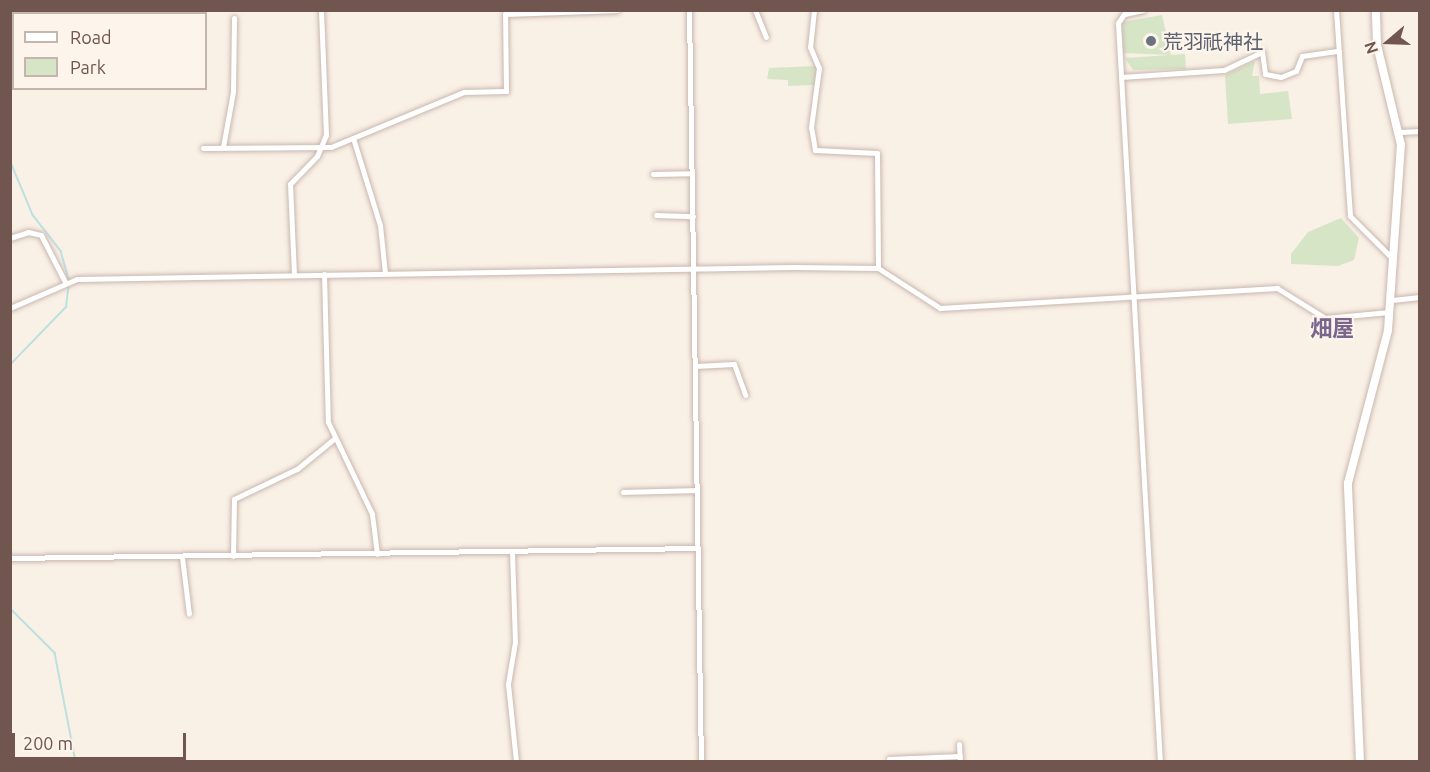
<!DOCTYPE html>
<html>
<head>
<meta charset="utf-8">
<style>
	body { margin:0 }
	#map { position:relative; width:1430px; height:772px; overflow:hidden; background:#f9f0e6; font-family:Ubuntu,"Noto Sans JP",sans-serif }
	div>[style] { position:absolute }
	.green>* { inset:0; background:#d7e5c7 }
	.stream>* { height:1.5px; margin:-0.75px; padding:0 0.75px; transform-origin:0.75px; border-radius:0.75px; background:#bde0e1 }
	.roads { filter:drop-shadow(0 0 2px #cab7ae) drop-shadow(0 0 2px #cab7ae) }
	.street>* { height:5px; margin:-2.5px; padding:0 2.5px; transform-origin:2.5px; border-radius:2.5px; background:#fff }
	.secondary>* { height:8px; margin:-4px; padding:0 4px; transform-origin:4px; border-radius:4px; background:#fff }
	.dots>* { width:16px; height:16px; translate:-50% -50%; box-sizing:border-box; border:3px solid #fdf4ec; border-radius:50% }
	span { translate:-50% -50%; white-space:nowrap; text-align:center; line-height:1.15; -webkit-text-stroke:4.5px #fdf4ec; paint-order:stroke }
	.worship-label { font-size:20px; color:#5b616d }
	.left { translate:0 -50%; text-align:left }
	.quarter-label { font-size:22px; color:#7a668c; font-weight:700 }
	.frame { position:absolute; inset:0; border:12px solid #70564e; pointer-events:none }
	.legend { position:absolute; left:12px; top:12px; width:195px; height:78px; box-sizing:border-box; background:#fdf4ec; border:2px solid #c5b5ad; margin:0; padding:8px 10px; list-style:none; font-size:18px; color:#70564e }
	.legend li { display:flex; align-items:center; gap:12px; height:30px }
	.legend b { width:30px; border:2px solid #c5b5ad }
	.north { position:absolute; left:1358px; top:12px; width:60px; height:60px; -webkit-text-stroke:4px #fdf4ec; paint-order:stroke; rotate:251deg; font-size:16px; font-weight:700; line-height:24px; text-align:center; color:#70564e }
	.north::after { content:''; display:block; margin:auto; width:21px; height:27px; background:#70564e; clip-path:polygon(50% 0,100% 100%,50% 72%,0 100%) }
	.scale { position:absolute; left:12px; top:733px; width:174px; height:27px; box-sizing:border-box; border:3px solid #70564e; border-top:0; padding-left:8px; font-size:18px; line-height:21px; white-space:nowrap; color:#70564e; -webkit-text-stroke:4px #fdf4ec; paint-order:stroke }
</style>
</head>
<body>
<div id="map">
	<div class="green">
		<div style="clip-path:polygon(1162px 15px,1171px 55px,1123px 53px,1122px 22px)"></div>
		<div style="clip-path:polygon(1185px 54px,1186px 69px,1133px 70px,1125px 58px)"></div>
		<div style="clip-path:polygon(1255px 61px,1252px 76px,1259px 76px,1260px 94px,1288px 91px,1292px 119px,1228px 124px,1225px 75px)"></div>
		<div style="clip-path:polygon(816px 66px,815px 85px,788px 86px,788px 80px,767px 79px,769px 68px)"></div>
		<div style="clip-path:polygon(1341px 218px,1359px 238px,1354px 260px,1338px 266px,1291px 264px,1291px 254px,1308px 232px)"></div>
	</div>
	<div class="stream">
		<div style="left:10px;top:160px;width:60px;rotate:67.3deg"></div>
		<div style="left:33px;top:215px;width:46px;rotate:52.1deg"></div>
		<div style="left:61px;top:251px;width:29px;rotate:74deg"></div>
		<div style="left:10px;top:365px;width:81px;rotate:-46deg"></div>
		<div style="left:66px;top:307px;width:23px;rotate:-83deg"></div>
		<div style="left:10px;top:608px;width:64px;rotate:45deg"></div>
		<div style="left:55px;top:653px;width:111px;rotate:79.1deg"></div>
	</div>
	<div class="roads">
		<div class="street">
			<div style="left:689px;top:10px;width:752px;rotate:89.09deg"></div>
			<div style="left:755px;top:10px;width:29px;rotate:68deg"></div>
			<div style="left:814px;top:10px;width:37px;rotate:96deg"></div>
			<div style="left:810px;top:47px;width:23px;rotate:67deg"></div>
			<div style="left:819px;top:68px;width:60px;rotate:97.7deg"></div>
			<div style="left:811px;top:127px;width:23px;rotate:80deg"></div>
			<div style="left:815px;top:150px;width:62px;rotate:2.8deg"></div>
			<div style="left:877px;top:153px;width:115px;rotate:89.5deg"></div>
			<div style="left:1143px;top:10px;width:19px;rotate:168deg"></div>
			<div style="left:1124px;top:14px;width:11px;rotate:124deg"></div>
			<div style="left:1118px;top:23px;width:740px;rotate:86.75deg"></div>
			<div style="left:1336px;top:10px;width:206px;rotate:86.1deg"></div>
			<div style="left:1350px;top:216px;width:61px;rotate:45deg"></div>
			<div style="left:1121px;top:77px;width:103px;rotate:-3.9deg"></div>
			<div style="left:1224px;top:70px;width:42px;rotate:-25.3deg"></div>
			<div style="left:1262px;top:52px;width:22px;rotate:82deg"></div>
			<div style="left:1265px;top:74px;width:16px;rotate:11deg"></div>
			<div style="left:1281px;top:77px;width:16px;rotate:-22deg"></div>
			<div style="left:1296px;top:71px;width:16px;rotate:-68deg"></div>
			<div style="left:1302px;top:56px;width:37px;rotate:-8deg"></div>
			<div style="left:1400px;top:132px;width:20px;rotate:-3deg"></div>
			<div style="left:353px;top:138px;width:91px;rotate:72.8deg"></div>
			<div style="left:380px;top:225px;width:48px;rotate:84.1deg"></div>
			<div style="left:223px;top:147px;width:56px;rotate:-79.7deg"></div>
			<div style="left:233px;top:92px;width:74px;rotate:-89.2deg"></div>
			<div style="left:203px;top:148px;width:128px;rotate:-0.4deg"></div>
			<div style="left:331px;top:147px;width:144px;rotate:-22.5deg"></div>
			<div style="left:464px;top:92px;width:42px;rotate:-1.4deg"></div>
			<div style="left:506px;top:91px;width:77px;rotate:-90.7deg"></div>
			<div style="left:505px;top:14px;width:112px;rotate:-2deg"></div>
			<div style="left:653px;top:174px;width:39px;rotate:-1deg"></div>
			<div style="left:656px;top:215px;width:37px;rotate:2deg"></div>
			<div style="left:10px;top:238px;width:19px;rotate:-18deg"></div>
			<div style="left:28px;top:232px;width:13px;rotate:13deg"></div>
			<div style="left:41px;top:235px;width:53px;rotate:62.9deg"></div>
			<div style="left:324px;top:274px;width:148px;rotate:88.5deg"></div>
			<div style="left:328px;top:422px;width:102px;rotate:64.4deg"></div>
			<div style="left:372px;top:514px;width:40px;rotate:82.9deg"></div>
			<div style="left:294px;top:275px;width:91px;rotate:-92.5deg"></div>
			<div style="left:290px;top:184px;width:39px;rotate:-46deg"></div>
			<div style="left:317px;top:156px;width:23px;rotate:-67deg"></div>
			<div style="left:326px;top:135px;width:125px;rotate:-92.3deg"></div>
			<div style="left:1392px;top:300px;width:28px;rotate:-6deg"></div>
			<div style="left:10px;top:308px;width:73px;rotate:-23.4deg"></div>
			<div style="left:77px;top:279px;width:716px;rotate:-0.96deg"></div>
			<div style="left:793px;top:267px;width:85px;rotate:0.7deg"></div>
			<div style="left:878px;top:268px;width:74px;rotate:32.8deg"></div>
			<div style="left:940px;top:308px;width:338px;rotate:-3.4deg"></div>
			<div style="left:1277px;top:288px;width:57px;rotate:32deg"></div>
			<div style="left:1325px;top:318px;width:65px;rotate:-5.3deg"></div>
			<div style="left:695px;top:366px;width:39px;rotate:-3deg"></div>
			<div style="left:734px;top:364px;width:33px;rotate:70deg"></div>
			<div style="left:623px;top:492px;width:74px;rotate:-1.5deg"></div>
			<div style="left:512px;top:552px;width:90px;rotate:88.1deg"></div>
			<div style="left:515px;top:642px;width:43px;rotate:99.5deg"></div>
			<div style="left:508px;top:684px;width:78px;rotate:84.1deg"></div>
			<div style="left:233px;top:556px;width:57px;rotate:-89deg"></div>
			<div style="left:234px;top:499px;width:70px;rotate:-25.5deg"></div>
			<div style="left:297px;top:469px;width:49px;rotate:-39.2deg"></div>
			<div style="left:182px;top:557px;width:57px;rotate:83deg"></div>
			<div style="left:10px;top:558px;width:688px;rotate:-0.83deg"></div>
			<div style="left:959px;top:744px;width:18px;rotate:87deg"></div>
			<div style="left:889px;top:759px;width:71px;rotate:-2.4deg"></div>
		</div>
		<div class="secondary">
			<div style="left:1360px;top:762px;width:279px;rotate:-92.5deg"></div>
			<div style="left:1348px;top:483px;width:158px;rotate:-75.3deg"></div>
			<div style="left:1388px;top:330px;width:185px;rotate:-86deg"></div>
			<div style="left:1401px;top:145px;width:103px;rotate:-103.5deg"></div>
			<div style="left:1377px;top:45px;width:35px;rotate:-92deg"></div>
		</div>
	</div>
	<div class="dots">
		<div style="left:1151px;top:41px;background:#6b7280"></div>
	</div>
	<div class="worship-label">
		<span class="left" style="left:1163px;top:41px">荒羽祇神社</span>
	</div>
	<div class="quarter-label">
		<span style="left:1332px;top:328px">畑屋</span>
	</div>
	<div class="frame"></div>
	<ul class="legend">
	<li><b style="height:8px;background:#fff"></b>Road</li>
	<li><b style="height:16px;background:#d7e5c7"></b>Park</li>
	</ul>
	<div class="north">N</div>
	<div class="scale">200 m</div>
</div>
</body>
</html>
